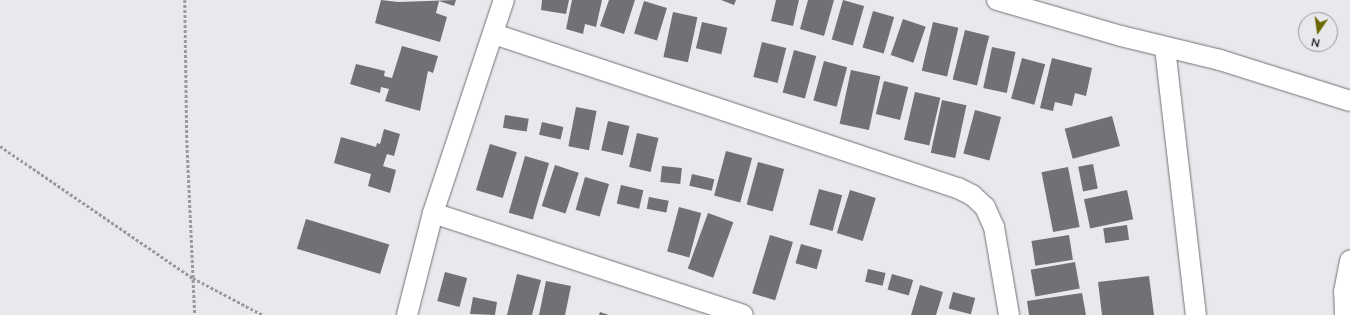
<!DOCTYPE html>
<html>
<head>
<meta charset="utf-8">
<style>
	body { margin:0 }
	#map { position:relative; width:1350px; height:315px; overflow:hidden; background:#e8e8ed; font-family:Lato,sans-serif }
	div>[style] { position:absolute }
	.building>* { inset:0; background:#707075; transform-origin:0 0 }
	.path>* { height:2.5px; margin-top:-1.25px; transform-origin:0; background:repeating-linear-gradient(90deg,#9a9a9e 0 3px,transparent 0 5px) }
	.roads { filter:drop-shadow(0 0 1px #737277) drop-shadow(0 0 1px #737277) }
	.minor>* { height:20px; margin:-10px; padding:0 10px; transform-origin:10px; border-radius:10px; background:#fff }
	span { translate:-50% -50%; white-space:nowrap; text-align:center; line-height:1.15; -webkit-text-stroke:3px #e8e8ed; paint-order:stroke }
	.north { position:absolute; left:1298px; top:12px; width:40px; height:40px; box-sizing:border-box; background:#e8e8ed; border:1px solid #99989c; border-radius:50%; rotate:193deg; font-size:11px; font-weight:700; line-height:16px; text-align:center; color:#222123 }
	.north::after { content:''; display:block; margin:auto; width:14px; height:18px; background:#6c6801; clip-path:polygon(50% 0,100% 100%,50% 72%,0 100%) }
</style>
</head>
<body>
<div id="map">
	<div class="building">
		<div style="clip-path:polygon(381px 0,398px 2px,456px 0,454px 6px,439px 1px,436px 13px,447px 17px,440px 42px,375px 23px)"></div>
		<div style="clip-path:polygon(542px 0,569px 0,566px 14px,541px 10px)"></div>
		<div style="clip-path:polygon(572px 0,602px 0,596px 27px,585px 24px,583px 34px,566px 29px)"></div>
		<div style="clip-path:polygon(609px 0,635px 0,624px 34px,600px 26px)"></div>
		<div style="clip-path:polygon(721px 0,736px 0,734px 5px)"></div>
		<div style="clip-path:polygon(776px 0,799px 0,793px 26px,771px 21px)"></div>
		<div style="clip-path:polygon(808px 0,834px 0,824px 36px,800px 29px)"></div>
		<div style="left:843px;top:0;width:22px;height:41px;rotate:16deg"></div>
		<div style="left:644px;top:1px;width:24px;height:34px;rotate:17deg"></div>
		<div style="left:873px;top:11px;width:22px;height:38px;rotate:16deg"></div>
		<div style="left:673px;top:12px;width:25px;height:46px;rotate:12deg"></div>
		<div style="left:903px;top:19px;width:24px;height:38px;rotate:19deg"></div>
		<div style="left:702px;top:22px;width:26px;height:27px;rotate:13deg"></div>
		<div style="left:933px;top:22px;width:26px;height:50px;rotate:13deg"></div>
		<div style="left:965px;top:30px;width:25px;height:51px;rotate:14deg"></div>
		<div style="left:762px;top:42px;width:25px;height:36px;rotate:14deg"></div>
		<div style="clip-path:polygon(402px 46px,438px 56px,433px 73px,428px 71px,420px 111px,385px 101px,389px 89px,381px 87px,380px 93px,350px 84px,356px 64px,385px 71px,384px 76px,392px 78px)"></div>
		<div style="left:992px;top:47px;width:24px;height:42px;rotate:12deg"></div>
		<div style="left:794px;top:50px;width:23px;height:44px;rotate:15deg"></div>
		<div style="left:1022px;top:58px;width:24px;height:42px;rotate:15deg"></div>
		<div style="clip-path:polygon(1052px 58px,1092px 68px,1086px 96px,1075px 93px,1072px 106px,1055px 102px,1053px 111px,1040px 108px)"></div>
		<div style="left:824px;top:61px;width:24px;height:41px;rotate:15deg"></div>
		<div style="left:851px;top:70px;width:30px;height:55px;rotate:12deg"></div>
		<div style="left:884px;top:81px;width:25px;height:34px;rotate:14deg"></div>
		<div style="left:915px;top:92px;width:26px;height:49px;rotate:13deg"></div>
		<div style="left:942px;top:100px;width:25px;height:54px;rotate:12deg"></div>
		<div style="left:576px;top:107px;width:21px;height:40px;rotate:11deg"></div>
		<div style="left:975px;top:110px;width:27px;height:45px;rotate:15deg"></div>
		<div style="left:505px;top:115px;width:24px;height:13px;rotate:9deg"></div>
		<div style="left:1112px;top:116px;width:31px;height:49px;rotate:75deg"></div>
		<div style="left:608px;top:121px;width:22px;height:30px;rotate:13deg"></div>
		<div style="left:542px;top:122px;width:22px;height:13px;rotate:13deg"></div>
		<div style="clip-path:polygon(384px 129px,400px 134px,394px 156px,387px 154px,383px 166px,396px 170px,390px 193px,368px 186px,371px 174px,334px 163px,341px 137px,376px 147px,377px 143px,380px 144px)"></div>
		<div style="left:637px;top:133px;width:22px;height:35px;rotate:13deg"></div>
		<div style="left:490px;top:144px;width:28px;height:48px;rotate:17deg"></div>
		<div style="left:726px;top:151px;width:27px;height:46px;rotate:15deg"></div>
		<div style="left:525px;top:156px;width:25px;height:59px;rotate:16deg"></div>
		<div style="left:758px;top:162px;width:27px;height:44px;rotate:15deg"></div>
		<div style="left:1093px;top:164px;width:25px;height:15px;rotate:79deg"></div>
		<div style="left:555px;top:165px;width:25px;height:43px;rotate:18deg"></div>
		<div style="left:662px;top:166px;width:20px;height:16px;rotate:6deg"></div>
		<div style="left:1068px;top:167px;width:61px;height:27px;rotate:79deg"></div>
		<div style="left:692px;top:174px;width:23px;height:12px;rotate:13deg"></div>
		<div style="left:585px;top:177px;width:25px;height:34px;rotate:16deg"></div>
		<div style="left:621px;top:185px;width:23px;height:19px;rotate:13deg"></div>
		<div style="left:819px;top:189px;width:24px;height:37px;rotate:15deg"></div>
		<div style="left:850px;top:190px;width:27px;height:45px;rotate:17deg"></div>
		<div style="left:1127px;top:190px;width:30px;height:44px;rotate:78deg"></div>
		<div style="left:649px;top:197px;width:20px;height:12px;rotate:11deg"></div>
		<div style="left:679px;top:207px;width:23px;height:46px;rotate:15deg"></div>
		<div style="left:708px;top:213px;width:27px;height:59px;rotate:20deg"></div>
		<div style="left:306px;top:219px;width:87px;height:31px;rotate:17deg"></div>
		<div style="left:1127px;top:225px;width:15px;height:24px;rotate:82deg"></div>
		<div style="left:770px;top:235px;width:24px;height:61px;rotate:17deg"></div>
		<div style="left:1069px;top:235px;width:25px;height:38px;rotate:81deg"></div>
		<div style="left:801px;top:244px;width:22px;height:20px;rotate:16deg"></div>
		<div style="left:1075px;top:262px;width:27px;height:45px;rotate:80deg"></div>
		<div style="left:868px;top:269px;width:18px;height:13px;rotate:13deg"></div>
		<div style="left:445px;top:272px;width:23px;height:30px;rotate:15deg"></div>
		<div style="clip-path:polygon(517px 274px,541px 280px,532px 315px,507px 315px)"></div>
		<div style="left:892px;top:274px;width:22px;height:16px;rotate:16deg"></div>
		<div style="clip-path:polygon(1149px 276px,1154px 315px,1102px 315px,1098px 282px)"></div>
		<div style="clip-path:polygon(546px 281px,571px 286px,565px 315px,539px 315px)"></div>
		<div style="clip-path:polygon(920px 285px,943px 292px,936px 315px,911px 315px)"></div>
		<div style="left:953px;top:292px;width:23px;height:17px;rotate:15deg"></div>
		<div style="clip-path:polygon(1082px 293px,1086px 315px,1029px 315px,1027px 301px)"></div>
		<div style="clip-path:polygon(473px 297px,497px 302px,495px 315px,470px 314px)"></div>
		<div style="clip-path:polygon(600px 312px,609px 315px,599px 315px)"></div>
	</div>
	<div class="path">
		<div style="left:185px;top:0;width:140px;rotate:89.2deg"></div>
		<div style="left:187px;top:140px;width:175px;rotate:87.4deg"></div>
		<div style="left:0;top:146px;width:234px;rotate:34.4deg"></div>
		<div style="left:193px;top:278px;width:79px;rotate:27.9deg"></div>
	</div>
	<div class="roads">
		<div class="minor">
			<div style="left:997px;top:0;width:129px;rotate:16.2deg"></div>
			<div style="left:1121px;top:36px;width:102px;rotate:13.6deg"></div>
			<div style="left:1220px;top:60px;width:136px;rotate:17.5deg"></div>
			<div style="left:494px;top:34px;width:489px;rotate:18.4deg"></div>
			<div style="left:958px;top:188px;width:16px;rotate:27deg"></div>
			<div style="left:972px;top:195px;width:18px;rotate:43deg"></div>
			<div style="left:985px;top:207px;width:22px;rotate:66deg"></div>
			<div style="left:994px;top:227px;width:89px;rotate:80.3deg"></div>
			<div style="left:1165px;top:48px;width:269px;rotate:83.4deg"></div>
			<div style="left:433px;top:213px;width:326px;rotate:18.2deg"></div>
			<div style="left:407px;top:315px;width:105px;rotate:-75.7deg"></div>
			<div style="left:433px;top:213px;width:225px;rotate:-71.6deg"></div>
			<div style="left:1345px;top:315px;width:23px;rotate:-92deg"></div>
			<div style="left:1344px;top:292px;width:32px;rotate:-79deg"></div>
		</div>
	</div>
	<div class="north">N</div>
</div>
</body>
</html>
